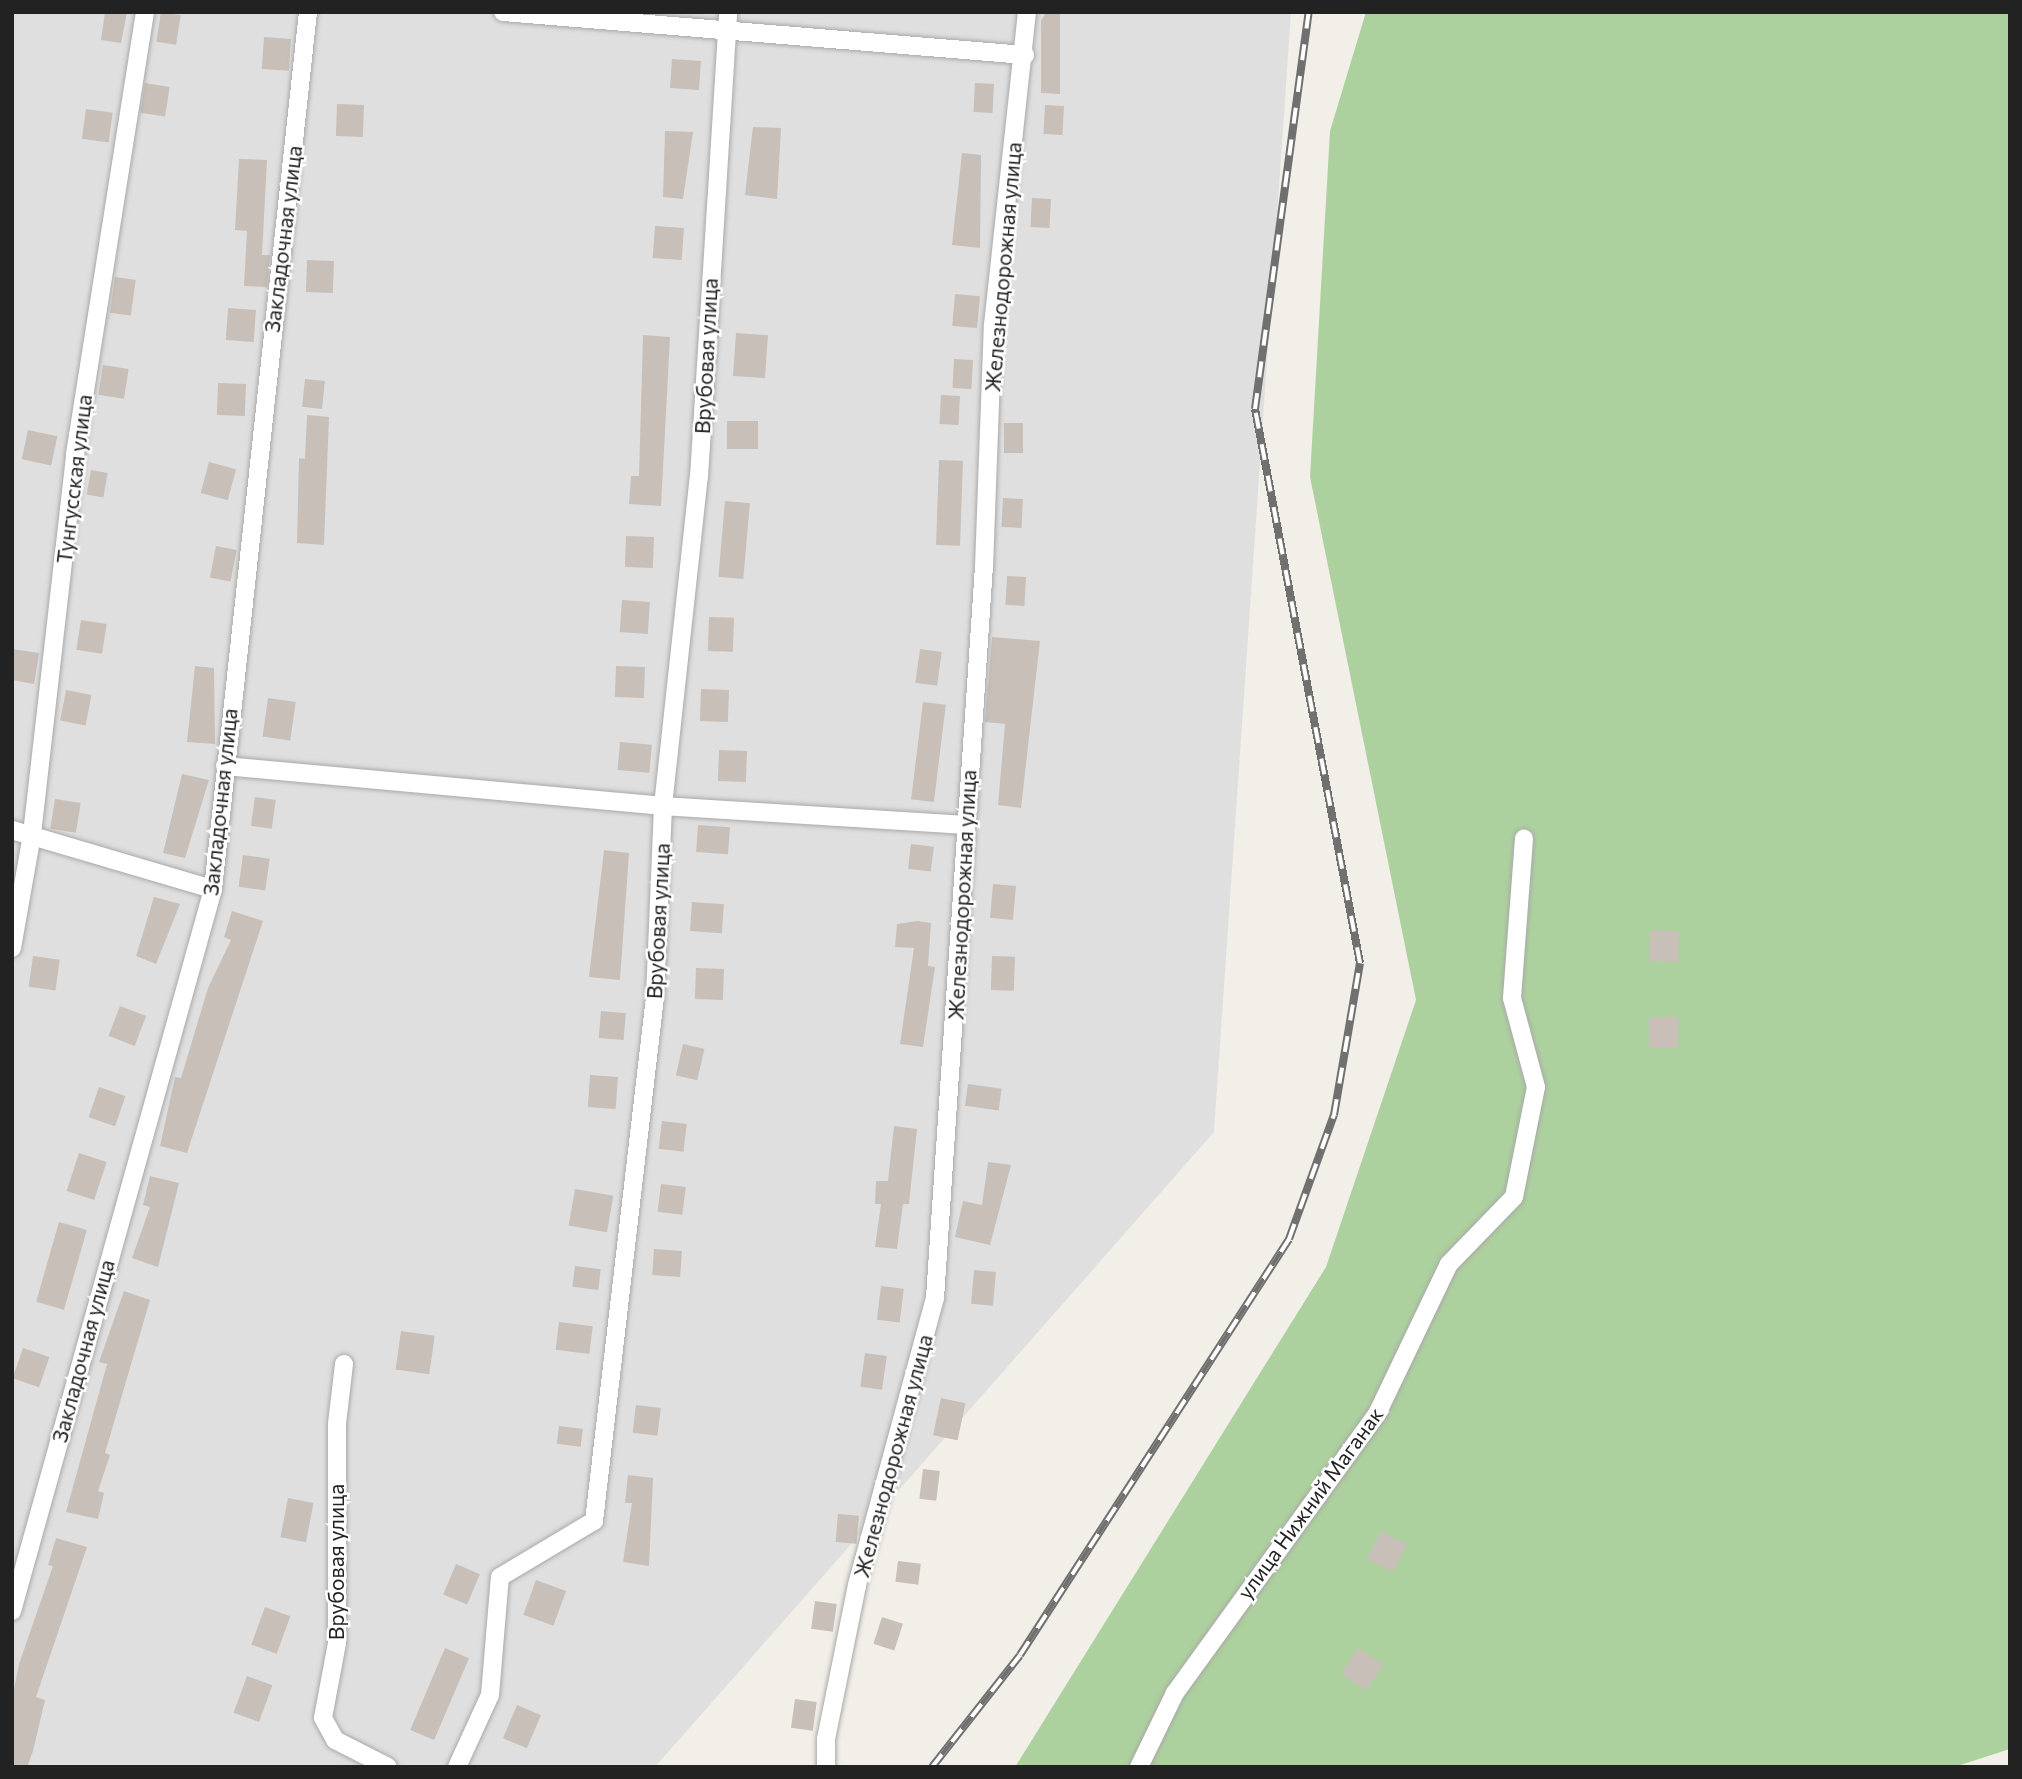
<!DOCTYPE html>
<html>
<head>
<meta charset="utf-8">
<style>
	body { margin:0 }
	#map { position:relative; width:2022px; height:1779px; overflow:hidden; background:#f2efe9; font-family:Commissioner,sans-serif }
	div>[style] { position:absolute }
	.residential>* { inset:0; background:#e0dfdf }
	.forest>* { inset:0; background:#add19e }
	.building>* { inset:0; background:#c7bfb8; transform-origin:0 0 }
	.roads { filter:drop-shadow(0 0 2px #a9a9a9) drop-shadow(0 0 2px #a9a9a9) }
	.street>* { height:18px; margin:-9px; padding:0 9px; transform-origin:9px; border-radius:9px; background:#fff }
	.rail>* { height:8px; margin-top:-4px; transform-origin:0; background:repeating-linear-gradient(90deg,#fff 0 16px,#707070 0 32px); box-sizing:border-box; border-block:2px solid #707070 }
	span { translate:-50% -50%; white-space:nowrap; text-align:center; line-height:1.15; -webkit-text-stroke:5px #fff; paint-order:stroke }
	.street-label { font-size:21px; color:#222 }
	.frame { position:absolute; inset:0; border:14px solid #222; pointer-events:none }
</style>
</head>
<body>
<div id="map">
	<div class="residential">
		<div style="clip-path:polygon(12px 12px,1291px 12px,1214px 1132px,655px 1767px,12px 1767px)"></div>
	</div>
	<div class="forest">
		<div style="clip-path:polygon(1366px 12px,2010px 12px,2010px 1749px,1954px 1767px,1015px 1767px,1326px 1267px,1416px 1000px,1310px 477px,1330px 131px)"></div>
	</div>
	<div class="building">
		<div style="clip-path:polygon(105px 12px,127px 12px,121px 43px,101px 40px)"></div>
		<div style="left:161px;top:12px;width:20px;height:30px;rotate:9deg"></div>
		<div style="clip-path:polygon(1046px 12px,1060px 12px,1060px 94px,1041px 93px,1041px 21px)"></div>
		<div style="left:264px;top:37px;width:27px;height:32px;rotate:4deg"></div>
		<div style="left:672px;top:59px;width:29px;height:29px;rotate:4deg"></div>
		<div style="left:145px;top:83px;width:25px;height:30px;rotate:9deg"></div>
		<div style="left:975px;top:83px;width:19px;height:29px;rotate:3deg"></div>
		<div style="left:337px;top:104px;width:27px;height:32px;rotate:2deg"></div>
		<div style="left:1045px;top:105px;width:19px;height:29px;rotate:3deg"></div>
		<div style="left:86px;top:109px;width:27px;height:30px;rotate:8deg"></div>
		<div style="clip-path:polygon(753px 127px,781px 128px,777px 199px,745px 195px)"></div>
		<div style="clip-path:polygon(665px 131px,693px 132px,683px 199px,663px 197px)"></div>
		<div style="clip-path:polygon(962px 153px,981px 155px,980px 248px,952px 245px)"></div>
		<div style="clip-path:polygon(239px 159px,267px 160px,262px 255px,270px 255px,267px 287px,244px 286px,247px 231px,235px 230px)"></div>
		<div style="left:1032px;top:198px;width:19px;height:29px;rotate:3deg"></div>
		<div style="left:655px;top:226px;width:29px;height:32px;rotate:4deg"></div>
		<div style="left:307px;top:260px;width:27px;height:32px;rotate:2deg"></div>
		<div style="left:115px;top:277px;width:21px;height:36px;rotate:8deg"></div>
		<div style="left:955px;top:294px;width:25px;height:32px;rotate:5deg"></div>
		<div style="left:228px;top:308px;width:28px;height:32px;rotate:4deg"></div>
		<div style="left:736px;top:333px;width:32px;height:43px;rotate:4deg"></div>
		<div style="clip-path:polygon(643px 335px,670px 337px,661px 506px,629px 504px,631px 476px,639px 476px)"></div>
		<div style="left:954px;top:359px;width:19px;height:29px;rotate:3deg"></div>
		<div style="left:103px;top:365px;width:26px;height:30px;rotate:9deg"></div>
		<div style="left:305px;top:379px;width:20px;height:28px;rotate:6deg"></div>
		<div style="left:218px;top:383px;width:28px;height:32px;rotate:2deg"></div>
		<div style="left:941px;top:395px;width:19px;height:29px;rotate:3deg"></div>
		<div style="clip-path:polygon(307px 415px,329px 417px,324px 545px,297px 543px,299px 458px,305px 459px)"></div>
		<div style="left:727px;top:421px;width:31px;height:28px"></div>
		<div style="left:1004px;top:423px;width:19px;height:30px"></div>
		<div style="left:28px;top:430px;width:30px;height:30px;rotate:12deg"></div>
		<div style="left:939px;top:460px;width:24px;height:85px;rotate:2deg"></div>
		<div style="left:209px;top:462px;width:28px;height:32px;rotate:15deg"></div>
		<div style="left:91px;top:470px;width:17px;height:25px;rotate:10deg"></div>
		<div style="left:1003px;top:498px;width:20px;height:29px;rotate:3deg"></div>
		<div style="left:725px;top:501px;width:25px;height:76px;rotate:5deg"></div>
		<div style="left:626px;top:536px;width:28px;height:31px;rotate:2deg"></div>
		<div style="left:216px;top:546px;width:21px;height:32px;rotate:11deg"></div>
		<div style="left:1007px;top:576px;width:19px;height:29px;rotate:3deg"></div>
		<div style="left:622px;top:600px;width:28px;height:32px;rotate:4deg"></div>
		<div style="left:709px;top:617px;width:25px;height:34px;rotate:2deg"></div>
		<div style="left:81px;top:620px;width:26px;height:30px;rotate:9deg"></div>
		<div style="clip-path:polygon(992px 637px,1040px 641px,1021px 808px,998px 805px,1005px 724px,985px 722px)"></div>
		<div style="clip-path:polygon(12px 649px,39px 653px,34px 684px,12px 680px)"></div>
		<div style="left:920px;top:649px;width:22px;height:34px;rotate:8deg"></div>
		<div style="clip-path:polygon(195px 666px,214px 668px,215px 744px,187px 742px)"></div>
		<div style="left:616px;top:666px;width:29px;height:31px;rotate:2deg"></div>
		<div style="left:701px;top:689px;width:28px;height:32px;rotate:2deg"></div>
		<div style="left:66px;top:690px;width:26px;height:31px;rotate:11deg"></div>
		<div style="left:268px;top:698px;width:28px;height:39px;rotate:8deg"></div>
		<div style="left:923px;top:702px;width:23px;height:98px;rotate:7deg"></div>
		<div style="left:620px;top:742px;width:32px;height:28px;rotate:5deg"></div>
		<div style="left:719px;top:750px;width:28px;height:31px;rotate:2deg"></div>
		<div style="clip-path:polygon(182px 774px,209px 780px,185px 858px,163px 853px)"></div>
		<div style="left:255px;top:797px;width:21px;height:29px;rotate:8deg"></div>
		<div style="left:55px;top:799px;width:26px;height:30px;rotate:9deg"></div>
		<div style="left:698px;top:825px;width:32px;height:27px;rotate:4deg"></div>
		<div style="left:911px;top:844px;width:23px;height:25px;rotate:7deg"></div>
		<div style="clip-path:polygon(604px 850px,629px 853px,620px 980px,589px 977px)"></div>
		<div style="left:243px;top:855px;width:27px;height:32px;rotate:8deg"></div>
		<div style="left:993px;top:884px;width:23px;height:34px;rotate:5deg"></div>
		<div style="clip-path:polygon(154px 897px,180px 904px,156px 964px,136px 956px)"></div>
		<div style="left:692px;top:902px;width:32px;height:29px;rotate:4deg"></div>
		<div style="clip-path:polygon(232px 911px,263px 921px,187px 1153px,160px 1146px,175px 1077px,181px 1078px,208px 988px,231px 940px,224px 937px)"></div>
		<div style="clip-path:polygon(917px 921px,931px 923px,928px 966px,935px 967px,923px 1047px,900px 1044px,914px 948px,895px 947px,897px 924px)"></div>
		<div style="left:1650px;top:930px;width:29px;height:31px;rotate:2deg"></div>
		<div style="left:33px;top:956px;width:27px;height:31px;rotate:8deg"></div>
		<div style="left:992px;top:956px;width:23px;height:34px;rotate:2deg"></div>
		<div style="left:696px;top:968px;width:28px;height:31px;rotate:2deg"></div>
		<div style="left:120px;top:1006px;width:28px;height:32px;rotate:21deg"></div>
		<div style="left:601px;top:1011px;width:25px;height:27px;rotate:5deg"></div>
		<div style="left:1649px;top:1017px;width:29px;height:31px"></div>
		<div style="left:683px;top:1044px;width:22px;height:32px;rotate:13deg"></div>
		<div style="left:590px;top:1075px;width:28px;height:32px;rotate:4deg"></div>
		<div style="left:968px;top:1084px;width:34px;height:22px;rotate:8deg"></div>
		<div style="left:99px;top:1087px;width:28px;height:32px;rotate:19deg"></div>
		<div style="left:662px;top:1121px;width:25px;height:28px;rotate:7deg"></div>
		<div style="clip-path:polygon(894px 1126px,917px 1129px,909px 1204px,903px 1204px,897px 1249px,875px 1247px,881px 1204px,875px 1204px,876px 1181px,888px 1181px)"></div>
		<div style="left:79px;top:1153px;width:29px;height:40px;rotate:18deg"></div>
		<div style="clip-path:polygon(988px 1162px,1011px 1165px,990px 1245px,955px 1237px,963px 1201px,982px 1205px)"></div>
		<div style="clip-path:polygon(150px 1176px,179px 1183px,158px 1267px,132px 1258px,150px 1207px,143px 1205px)"></div>
		<div style="left:661px;top:1184px;width:25px;height:28px;rotate:7deg"></div>
		<div style="left:575px;top:1189px;width:39px;height:37px;rotate:10deg"></div>
		<div style="left:59px;top:1222px;width:29px;height:83px;rotate:16deg"></div>
		<div style="left:654px;top:1249px;width:28px;height:26px;rotate:4deg"></div>
		<div style="left:575px;top:1266px;width:26px;height:21px;rotate:7deg"></div>
		<div style="left:974px;top:1270px;width:22px;height:34px;rotate:5deg"></div>
		<div style="left:881px;top:1286px;width:23px;height:34px;rotate:7deg"></div>
		<div style="clip-path:polygon(124px 1291px,150px 1300px,105px 1453px,110px 1455px,98px 1491px,104px 1493px,98px 1519px,66px 1512px,107px 1364px,99px 1362px)"></div>
		<div style="left:559px;top:1322px;width:34px;height:28px;rotate:7deg"></div>
		<div style="left:401px;top:1331px;width:34px;height:39px;rotate:8deg"></div>
		<div style="left:23px;top:1348px;width:28px;height:32px;rotate:19deg"></div>
		<div style="left:865px;top:1353px;width:22px;height:34px;rotate:8deg"></div>
		<div style="left:941px;top:1398px;width:25px;height:38px;rotate:12deg"></div>
		<div style="left:636px;top:1405px;width:25px;height:28px;rotate:7deg"></div>
		<div style="left:559px;top:1426px;width:24px;height:18px;rotate:7deg"></div>
		<div style="left:923px;top:1469px;width:17px;height:30px;rotate:7deg"></div>
		<div style="clip-path:polygon(628px 1475px,653px 1478px,649px 1566px,623px 1562px,632px 1503px,625px 1503px)"></div>
		<div style="left:288px;top:1498px;width:26px;height:40px;rotate:11deg"></div>
		<div style="left:838px;top:1514px;width:21px;height:28px;rotate:5deg"></div>
		<div style="left:1381px;top:1531px;width:29px;height:31px;rotate:27deg"></div>
		<div style="clip-path:polygon(56px 1538px,87px 1547px,36px 1697px,45px 1700px,33px 1751px,27px 1767px,12px 1767px,12px 1698px,19px 1664px,53px 1566px,48px 1565px)"></div>
		<div style="left:898px;top:1561px;width:23px;height:21px;rotate:7deg"></div>
		<div style="left:456px;top:1564px;width:26px;height:33px;rotate:23deg"></div>
		<div style="left:536px;top:1580px;width:32px;height:37px;rotate:20deg"></div>
		<div style="left:815px;top:1601px;width:22px;height:28px;rotate:8deg"></div>
		<div style="left:265px;top:1607px;width:27px;height:40px;rotate:20deg"></div>
		<div style="left:882px;top:1617px;width:22px;height:28px;rotate:18deg"></div>
		<div style="left:445px;top:1648px;width:26px;height:89px;rotate:23deg"></div>
		<div style="left:1358px;top:1648px;width:30px;height:31px;rotate:33deg"></div>
		<div style="left:247px;top:1676px;width:27px;height:39px;rotate:20deg"></div>
		<div style="left:795px;top:1699px;width:22px;height:29px;rotate:8deg"></div>
		<div style="left:517px;top:1705px;width:26px;height:36px;rotate:23deg"></div>
	</div>
	<div class="roads">
		<div class="street">
			<div style="left:503px;top:12px;width:524px;rotate:4.71deg"></div>
			<div style="left:225px;top:766px;width:440px;rotate:5.2deg"></div>
			<div style="left:663px;top:806px;width:303px;rotate:3.6deg"></div>
			<div style="left:12px;top:830px;width:209px;rotate:16.4deg"></div>
			<div style="left:12px;top:948px;width:116px;rotate:-80deg"></div>
			<div style="left:32px;top:834px;width:382px;rotate:-83.5deg"></div>
			<div style="left:75px;top:454px;width:448px;rotate:-81deg"></div>
			<div style="left:344px;top:1364px;width:60px;rotate:96.7deg"></div>
			<div style="left:337px;top:1424px;width:219px;rotate:90deg"></div>
			<div style="left:337px;top:1643px;width:76px;rotate:100.6deg"></div>
			<div style="left:323px;top:1718px;width:25px;rotate:61deg"></div>
			<div style="left:335px;top:1740px;width:59px;rotate:27deg"></div>
			<div style="left:12px;top:1611px;width:749px;rotate:-74.44deg"></div>
			<div style="left:213px;top:889px;width:882px;rotate:-83.82deg"></div>
			<div style="left:457px;top:1767px;width:79px;rotate:-65.4deg"></div>
			<div style="left:490px;top:1695px;width:118px;rotate:-85.2deg"></div>
			<div style="left:500px;top:1577px;width:109px;rotate:-30.8deg"></div>
			<div style="left:594px;top:1521px;width:528px;rotate:-83.36deg"></div>
			<div style="left:655px;top:997px;width:191px;rotate:-87.6deg"></div>
			<div style="left:663px;top:806px;width:331px;rotate:-83.8deg"></div>
			<div style="left:699px;top:477px;width:466px;rotate:-86.4deg"></div>
			<div style="left:826px;top:1767px;width:28px;rotate:-90deg"></div>
			<div style="left:826px;top:1739px;width:157px;rotate:-78.6deg"></div>
			<div style="left:857px;top:1585px;width:297px;rotate:-74.8deg"></div>
			<div style="left:935px;top:1298px;width:733px;rotate:-86.17deg"></div>
			<div style="left:984px;top:567px;width:242px;rotate:-87.9deg"></div>
			<div style="left:993px;top:325px;width:315px;rotate:-83.8deg"></div>
			<div style="left:1139px;top:1767px;width:82px;rotate:-64.1deg"></div>
			<div style="left:1175px;top:1693px;width:344px;rotate:-54.1deg"></div>
			<div style="left:1377px;top:1414px;width:166px;rotate:-64.4deg"></div>
			<div style="left:1449px;top:1264px;width:93px;rotate:-45.9deg"></div>
			<div style="left:1514px;top:1197px;width:112px;rotate:-78.7deg"></div>
			<div style="left:1536px;top:1087px;width:92px;rotate:-105.1deg"></div>
			<div style="left:1512px;top:998px;width:160px;rotate:-85.7deg"></div>
		</div>
	</div>
	<div class="rail">
		<div style="left:932px;top:1767px;width:142px;rotate:-51.8deg"></div>
		<div style="left:1020px;top:1655px;width:495px;rotate:-57.1deg"></div>
		<div style="left:1289px;top:1239px;width:132px;rotate:-70.1deg"></div>
		<div style="left:1334px;top:1115px;width:154px;rotate:-80.3deg"></div>
		<div style="left:1360px;top:963px;width:564px;rotate:-100.73deg"></div>
		<div style="left:1255px;top:409px;width:401px;rotate:-82.3deg"></div>
	</div>
	<div class="street-label">
		<span style="left:283px;top:239px;rotate:-83deg">Закладочная улица</span>
		<span style="left:1003px;top:267px;rotate:-85deg">Железнодорожная улица</span>
		<span style="left:706px;top:356px;rotate:-87deg">Врубовая улица</span>
		<span style="left:74px;top:479px;rotate:-83deg">Тунгусская улица</span>
		<span style="left:220px;top:802px;rotate:-84deg">Закладочная улица</span>
		<span style="left:962px;top:895px;rotate:-87deg">Железнодорожная улица</span>
		<span style="left:658px;top:921px;rotate:-87deg">Врубовая улица</span>
		<span style="left:83px;top:1351px;rotate:-75deg">Закладочная улица</span>
		<span style="left:893px;top:1456px;rotate:-75deg">Железнодорожная улица</span>
		<span style="left:1310px;top:1503px;rotate:-54deg">улица Нижний Маганак</span>
		<span style="left:336px;top:1562px;rotate:-90deg">Врубовая улица</span>
	</div>
	<div class="frame"></div>
</div>
</body>
</html>
